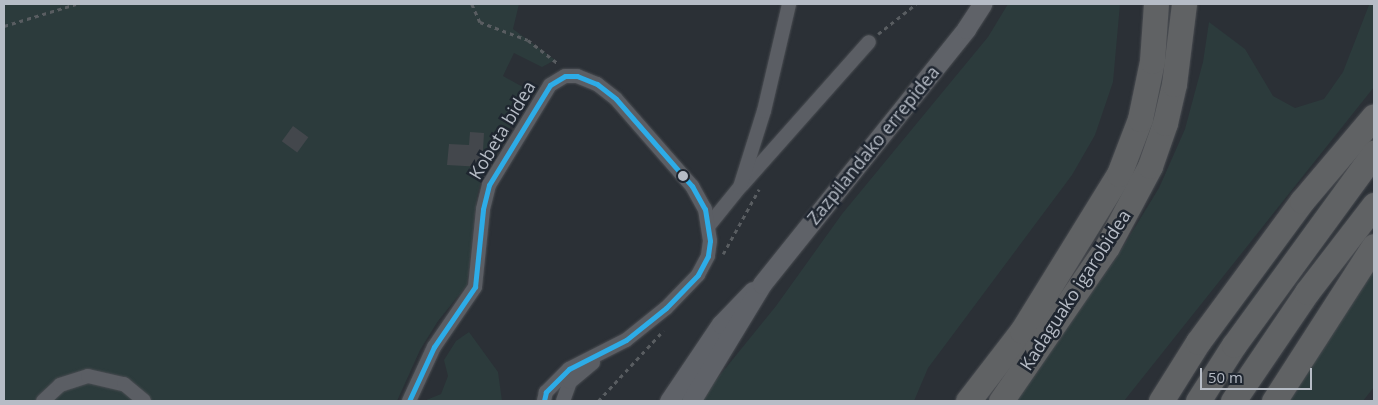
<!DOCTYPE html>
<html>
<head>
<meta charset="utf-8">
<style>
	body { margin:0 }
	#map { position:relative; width:1378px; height:405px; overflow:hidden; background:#2b3036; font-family:"Open Sans",sans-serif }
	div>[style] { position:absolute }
	.green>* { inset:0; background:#2c3b3c }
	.building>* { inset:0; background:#43474c; transform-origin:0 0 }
	.path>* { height:2.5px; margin-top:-1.25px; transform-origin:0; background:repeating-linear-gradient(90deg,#595d61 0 4px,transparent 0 8px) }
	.roads { filter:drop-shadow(0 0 1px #494c51) drop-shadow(0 0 1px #494c51) }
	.street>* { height:14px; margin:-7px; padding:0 7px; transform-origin:7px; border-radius:7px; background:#5b5e64 }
	.secondary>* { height:19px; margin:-9.5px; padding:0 9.5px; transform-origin:9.5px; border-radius:9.5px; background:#5f6268 }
	.highway>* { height:25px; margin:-12.5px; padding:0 12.5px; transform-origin:12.5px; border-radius:12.5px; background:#606264 }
	.bus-1>* { height:5px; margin:-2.5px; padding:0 2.5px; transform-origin:2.5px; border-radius:2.5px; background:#2dace7 }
	.dots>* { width:14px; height:14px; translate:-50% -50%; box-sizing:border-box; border:2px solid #1f2630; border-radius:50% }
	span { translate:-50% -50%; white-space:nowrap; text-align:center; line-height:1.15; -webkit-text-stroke:5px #1f2630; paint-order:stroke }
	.street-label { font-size:18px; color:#b6bcc6 }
	.frame { position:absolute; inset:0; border:5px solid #b6bcc6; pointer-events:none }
	.scale { position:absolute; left:1200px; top:368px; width:112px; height:22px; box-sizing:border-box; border:2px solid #b6bcc6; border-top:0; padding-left:6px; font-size:15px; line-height:18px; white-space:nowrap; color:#b6bcc6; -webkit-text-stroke:4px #1f2630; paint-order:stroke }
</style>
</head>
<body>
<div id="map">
	<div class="green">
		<div style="clip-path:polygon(4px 4px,519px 4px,513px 29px,555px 60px,542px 67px,514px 53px,503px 76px,530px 91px,482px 177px,477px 197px,467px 285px,438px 321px,420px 350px,397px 401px,4px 401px)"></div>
		<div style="clip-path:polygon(1008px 4px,1120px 4px,1113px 82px,1095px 135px,1072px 175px,928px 368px,914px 401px,699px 401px,776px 306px,842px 214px,988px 37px)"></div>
		<div style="clip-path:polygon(1374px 4px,1374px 87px,1124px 401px,1015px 401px,1116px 258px,1159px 188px,1185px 129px,1203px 62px,1209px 22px,1245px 49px,1273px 96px,1295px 108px,1324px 99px,1343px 72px,1369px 5px)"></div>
		<div style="clip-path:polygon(1374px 270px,1374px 387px,1363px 401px,1287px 401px)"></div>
		<div style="clip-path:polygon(469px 332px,498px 372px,502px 401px,424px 401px,441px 394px,448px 376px,444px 360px,456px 341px)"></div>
	</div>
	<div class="building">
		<div style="left:293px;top:126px;width:19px;height:19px;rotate:36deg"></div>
		<div style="clip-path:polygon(470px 132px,484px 133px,482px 167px,447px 165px,449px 144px,469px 145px)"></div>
	</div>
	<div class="path">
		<div style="left:472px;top:4px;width:20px;rotate:66deg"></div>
		<div style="left:480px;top:22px;width:51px;rotate:20.6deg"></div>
		<div style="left:528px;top:40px;width:39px;rotate:38deg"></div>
		<div style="left:4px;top:26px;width:75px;rotate:-17deg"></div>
		<div style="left:878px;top:34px;width:48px;rotate:-38.3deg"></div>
		<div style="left:723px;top:254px;width:74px;rotate:-61deg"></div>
		<div style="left:598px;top:401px;width:96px;rotate:-47.1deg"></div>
	</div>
	<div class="roads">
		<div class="street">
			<div style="left:742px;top:185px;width:191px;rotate:-48.4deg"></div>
			<div style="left:710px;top:224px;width:48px;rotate:-51deg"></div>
			<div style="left:740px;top:187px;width:80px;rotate:-72.5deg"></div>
			<div style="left:764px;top:111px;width:110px;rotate:-76.8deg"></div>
			<div style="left:43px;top:401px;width:23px;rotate:-43deg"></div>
			<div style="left:60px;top:385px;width:29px;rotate:-18deg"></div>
			<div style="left:88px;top:376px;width:37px;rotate:13deg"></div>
			<div style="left:124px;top:384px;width:26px;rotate:40deg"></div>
			<div style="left:409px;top:401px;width:60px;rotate:-65.2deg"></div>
			<div style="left:434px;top:347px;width:73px;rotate:-55.7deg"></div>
			<div style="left:475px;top:287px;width:78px;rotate:-84.1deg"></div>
			<div style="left:483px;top:209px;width:25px;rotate:-76deg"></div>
			<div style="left:489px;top:185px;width:117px;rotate:-58.6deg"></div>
			<div style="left:550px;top:85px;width:17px;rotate:-31deg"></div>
			<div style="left:565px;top:76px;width:12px"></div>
			<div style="left:577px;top:76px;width:22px;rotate:22deg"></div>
			<div style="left:597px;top:84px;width:24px;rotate:38deg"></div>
			<div style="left:616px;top:99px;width:116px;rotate:48.9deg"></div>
			<div style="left:692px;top:186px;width:26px;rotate:61deg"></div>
			<div style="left:705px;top:209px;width:32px;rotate:81deg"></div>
			<div style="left:710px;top:241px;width:15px;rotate:98deg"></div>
			<div style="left:708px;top:256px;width:21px;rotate:118deg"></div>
			<div style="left:698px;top:275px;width:46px;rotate:134.1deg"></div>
			<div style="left:666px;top:308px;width:51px;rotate:141.3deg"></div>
			<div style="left:626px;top:340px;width:64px;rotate:153deg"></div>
			<div style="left:569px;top:369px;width:33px;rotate:135deg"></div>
			<div style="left:546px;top:392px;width:9px;rotate:103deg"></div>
			<div style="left:563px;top:401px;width:20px;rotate:-70deg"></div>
			<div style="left:570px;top:382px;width:30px;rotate:-40deg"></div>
		</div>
		<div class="secondary">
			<div style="left:669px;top:401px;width:93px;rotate:-56deg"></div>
			<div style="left:721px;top:324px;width:46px;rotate:-45.9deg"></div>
			<div style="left:691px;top:401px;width:137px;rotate:-58.7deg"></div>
			<div style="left:762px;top:284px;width:327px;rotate:-51.3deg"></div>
			<div style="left:966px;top:29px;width:30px;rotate:-57deg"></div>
		</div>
		<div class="highway">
			<div style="left:968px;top:401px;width:88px;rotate:-52.4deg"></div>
			<div style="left:1022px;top:331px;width:185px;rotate:-58.3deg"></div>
			<div style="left:1119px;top:174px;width:59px;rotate:-69.1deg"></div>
			<div style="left:1140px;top:119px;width:59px;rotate:-78.3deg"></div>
			<div style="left:1152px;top:61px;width:57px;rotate:-86deg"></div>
			<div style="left:1001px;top:401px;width:187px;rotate:-55.5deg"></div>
			<div style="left:1107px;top:247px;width:92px;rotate:-62deg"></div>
			<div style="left:1150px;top:166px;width:46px;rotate:-70.8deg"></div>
			<div style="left:1165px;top:123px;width:40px;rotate:-77deg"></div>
			<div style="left:1174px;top:84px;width:81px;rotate:-82.9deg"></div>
			<div style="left:1161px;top:401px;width:70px;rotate:-57.9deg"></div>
			<div style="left:1198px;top:342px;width:175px;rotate:-53.6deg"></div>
			<div style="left:1302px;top:201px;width:111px;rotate:-49.7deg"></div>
			<div style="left:1198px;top:401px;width:67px;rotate:-57.3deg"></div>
			<div style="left:1234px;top:345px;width:238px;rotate:-53.9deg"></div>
			<div style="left:1233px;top:401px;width:132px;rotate:-55.8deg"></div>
			<div style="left:1307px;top:292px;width:110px;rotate:-52.4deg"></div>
			<div style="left:1274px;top:401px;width:184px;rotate:-57.2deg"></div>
		</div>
	</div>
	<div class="bus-1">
		<div style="left:409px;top:401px;width:60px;rotate:-65.2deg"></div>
		<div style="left:434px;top:347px;width:73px;rotate:-55.7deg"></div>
		<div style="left:475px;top:287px;width:78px;rotate:-84.1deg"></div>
		<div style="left:483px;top:209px;width:25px;rotate:-76deg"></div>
		<div style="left:489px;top:185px;width:117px;rotate:-58.6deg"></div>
		<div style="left:550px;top:85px;width:17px;rotate:-31deg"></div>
		<div style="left:565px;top:76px;width:12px"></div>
		<div style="left:577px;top:76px;width:22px;rotate:22deg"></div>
		<div style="left:597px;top:84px;width:24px;rotate:38deg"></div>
		<div style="left:616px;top:99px;width:116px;rotate:48.9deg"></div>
		<div style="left:692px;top:186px;width:26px;rotate:61deg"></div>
		<div style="left:705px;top:209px;width:32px;rotate:81deg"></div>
		<div style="left:710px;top:241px;width:15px;rotate:98deg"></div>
		<div style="left:708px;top:256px;width:21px;rotate:118deg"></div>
		<div style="left:698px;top:275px;width:46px;rotate:134.1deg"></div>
		<div style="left:666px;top:308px;width:51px;rotate:141.3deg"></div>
		<div style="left:626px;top:340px;width:64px;rotate:153deg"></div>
		<div style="left:569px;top:369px;width:33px;rotate:135deg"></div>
		<div style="left:546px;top:392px;width:9px;rotate:103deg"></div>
	</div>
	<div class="dots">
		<div style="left:683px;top:176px;background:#b6bcc6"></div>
	</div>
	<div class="street-label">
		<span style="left:502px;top:130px;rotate:-59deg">Kobeta bidea</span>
		<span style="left:873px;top:145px;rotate:-51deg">Zazpilandako errepidea</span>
		<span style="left:1075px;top:290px;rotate:-57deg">Kadaguako igarobidea</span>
	</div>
	<div class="frame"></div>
	<div class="scale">50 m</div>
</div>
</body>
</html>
